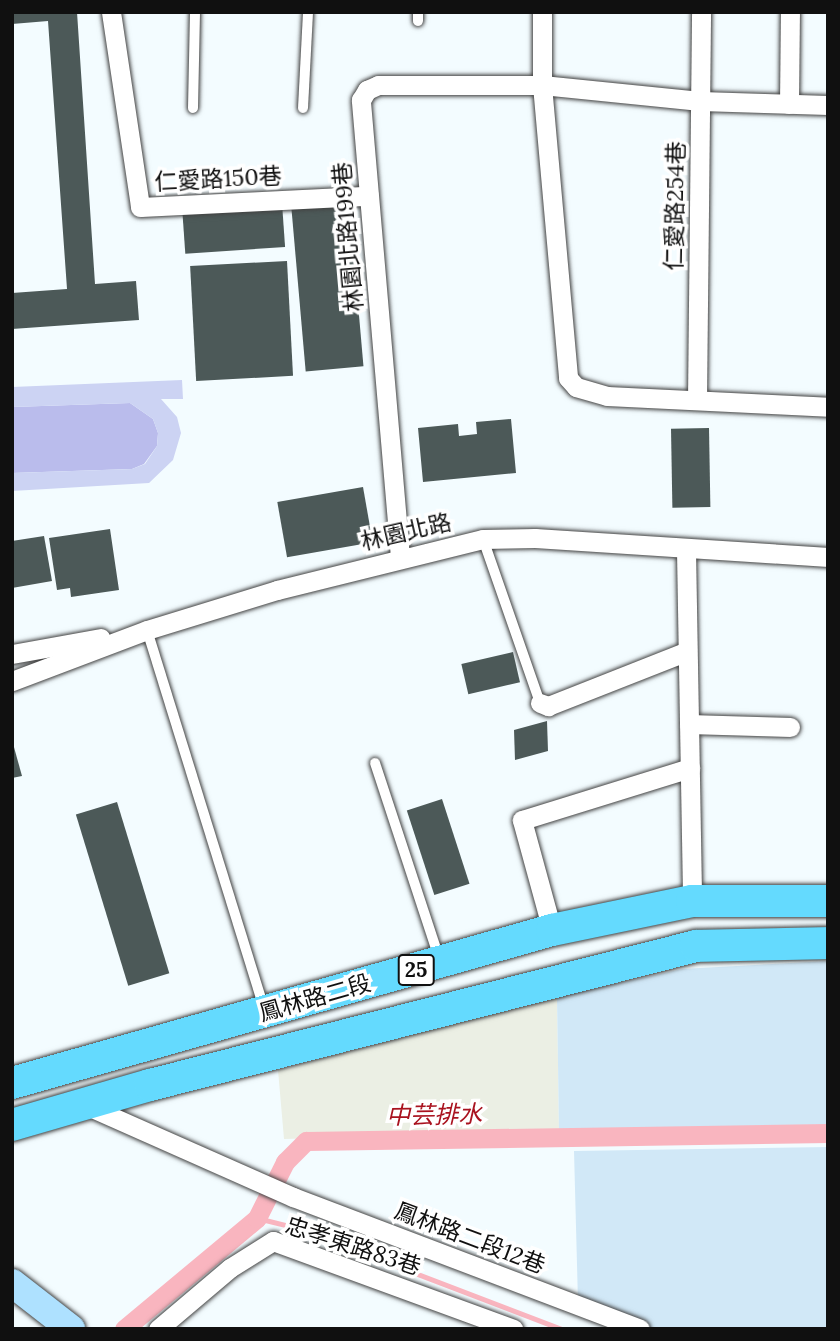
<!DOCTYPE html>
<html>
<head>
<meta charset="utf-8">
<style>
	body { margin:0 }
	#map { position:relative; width:840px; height:1341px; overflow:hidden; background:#f3fcff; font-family:Lora,"Noto Sans TC",serif }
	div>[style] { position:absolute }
	.industrial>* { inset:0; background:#ebefe4 }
	.farmland>* { inset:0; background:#d1e8f7 }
	.green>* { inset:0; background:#babcec }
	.pitch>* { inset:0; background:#ccd3f3 }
	.stream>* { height:5px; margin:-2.5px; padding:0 2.5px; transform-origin:2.5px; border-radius:2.5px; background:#f9b5bf }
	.canal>* { height:19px; margin:-9.5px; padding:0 9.5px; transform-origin:9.5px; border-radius:9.5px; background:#f9b5bf }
	.building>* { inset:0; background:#4c5958; transform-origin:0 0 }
	.roads { filter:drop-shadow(0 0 2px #434343) drop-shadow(0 0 2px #434343) }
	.lane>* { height:10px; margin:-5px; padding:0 5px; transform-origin:5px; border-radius:5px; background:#fff }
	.street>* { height:19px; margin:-9.5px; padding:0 9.5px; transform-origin:9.5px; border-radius:9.5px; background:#fff }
	.secondary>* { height:28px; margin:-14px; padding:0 14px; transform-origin:14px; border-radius:14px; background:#aee1ff }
	.primary>* { height:32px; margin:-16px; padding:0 16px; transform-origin:16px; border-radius:16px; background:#64dafe }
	span { translate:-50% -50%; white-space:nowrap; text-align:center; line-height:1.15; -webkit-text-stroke:7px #fff; paint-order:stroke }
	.shield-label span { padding:2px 5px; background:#fff; border:2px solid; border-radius:5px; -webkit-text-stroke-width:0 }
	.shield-label { font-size:21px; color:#101010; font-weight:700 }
	.street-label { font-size:23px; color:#101010 }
	.water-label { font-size:24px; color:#a9121f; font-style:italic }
	.frame { position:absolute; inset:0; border:14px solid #101010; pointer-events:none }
</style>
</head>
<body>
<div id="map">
	<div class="industrial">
		<div style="clip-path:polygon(557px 997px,559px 1132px,284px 1139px,278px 1070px)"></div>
	</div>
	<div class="farmland">
		<div style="clip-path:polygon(828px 961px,828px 1125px,559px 1132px,557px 997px,682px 969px)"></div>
		<div style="clip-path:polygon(828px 1147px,828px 1329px,648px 1329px,578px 1302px,574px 1151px)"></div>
	</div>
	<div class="green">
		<div style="clip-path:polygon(130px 403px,153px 419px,158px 433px,157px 446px,144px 464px,132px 469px,12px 473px,12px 407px)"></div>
	</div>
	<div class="pitch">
		<div style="clip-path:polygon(182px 380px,183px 399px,161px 399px,177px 417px,181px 433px,173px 460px,149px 483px,12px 491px,12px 473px,132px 469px,145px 464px,157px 446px,158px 433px,153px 419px,130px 403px,12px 407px,12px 387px)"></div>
	</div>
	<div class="stream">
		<div style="left:257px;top:1218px;width:41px;rotate:14deg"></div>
		<div style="left:297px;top:1228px;width:284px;rotate:20.9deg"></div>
	</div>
	<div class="canal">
		<div style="left:124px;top:1329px;width:173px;rotate:-39.8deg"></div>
		<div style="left:257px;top:1218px;width:63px;rotate:-63.4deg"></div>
		<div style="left:285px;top:1162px;width:30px;rotate:-45deg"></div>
		<div style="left:306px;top:1141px;width:522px;rotate:-0.88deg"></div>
	</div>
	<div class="building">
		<div style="clip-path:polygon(12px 12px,77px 12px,95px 284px,136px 281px,139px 320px,12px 329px,12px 293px,67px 289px,48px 21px,12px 24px)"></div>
		<div style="left:349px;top:201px;width:166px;height:58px;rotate:85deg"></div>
		<div style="left:282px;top:203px;width:44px;height:100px;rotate:86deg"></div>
		<div style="left:287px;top:261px;width:115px;height:97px;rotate:87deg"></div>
		<div style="clip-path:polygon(511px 419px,516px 473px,423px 482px,418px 428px,458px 424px,459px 436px,477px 434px,476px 422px)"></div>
		<div style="left:709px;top:428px;width:79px;height:38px;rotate:89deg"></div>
		<div style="left:363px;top:487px;width:56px;height:87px;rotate:80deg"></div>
		<div style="clip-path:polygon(110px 529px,119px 590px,71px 597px,70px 588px,57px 590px,49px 538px)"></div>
		<div style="clip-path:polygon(44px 536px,52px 581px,12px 588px,12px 541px)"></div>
		<div style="left:513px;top:652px;width:31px;height:53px;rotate:77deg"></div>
		<div style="clip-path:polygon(547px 721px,548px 751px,515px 760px,514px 730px)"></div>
		<div style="clip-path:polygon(12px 740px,22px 776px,12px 778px)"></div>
		<div style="left:442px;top:799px;width:89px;height:37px;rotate:72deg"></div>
		<div style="left:117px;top:802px;width:179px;height:43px;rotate:73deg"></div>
	</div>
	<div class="roads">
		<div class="lane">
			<div style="left:418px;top:21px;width:9px;rotate:-90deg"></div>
			<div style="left:193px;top:108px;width:96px;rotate:-88.8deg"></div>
			<div style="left:303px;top:108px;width:96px;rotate:-87deg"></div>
			<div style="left:483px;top:539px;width:174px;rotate:70.8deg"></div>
			<div style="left:147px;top:630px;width:395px;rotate:72.8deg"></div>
			<div style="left:375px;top:763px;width:205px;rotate:71.8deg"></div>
		</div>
		<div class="street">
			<div style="left:111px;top:12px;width:197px;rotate:81.5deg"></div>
			<div style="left:140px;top:207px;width:229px;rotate:-2.8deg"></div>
			<div style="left:542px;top:12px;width:73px;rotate:90deg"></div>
			<div style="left:542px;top:85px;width:294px;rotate:84.9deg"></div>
			<div style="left:568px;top:378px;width:12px;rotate:48deg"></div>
			<div style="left:576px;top:387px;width:32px;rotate:16deg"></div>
			<div style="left:607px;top:396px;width:221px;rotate:2.8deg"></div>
			<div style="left:789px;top:104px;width:92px;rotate:-89.4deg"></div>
			<div style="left:697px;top:400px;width:388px;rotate:-89.4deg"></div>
			<div style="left:686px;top:550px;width:351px;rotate:89deg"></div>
			<div style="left:400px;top:557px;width:459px;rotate:-94.9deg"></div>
			<div style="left:361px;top:100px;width:12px;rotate:-59deg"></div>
			<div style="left:367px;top:90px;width:12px;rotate:-24deg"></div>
			<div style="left:378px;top:85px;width:164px"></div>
			<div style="left:542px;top:85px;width:159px;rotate:5.8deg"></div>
			<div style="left:700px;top:101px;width:128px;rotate:1.8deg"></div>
			<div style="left:12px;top:654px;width:90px;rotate:-10.2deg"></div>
			<div style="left:12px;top:681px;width:144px;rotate:-20.7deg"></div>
			<div style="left:147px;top:630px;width:136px;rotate:-17.1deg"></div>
			<div style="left:277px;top:590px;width:212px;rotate:-13.9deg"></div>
			<div style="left:483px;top:539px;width:52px;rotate:-1.1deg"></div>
			<div style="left:535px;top:538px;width:294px;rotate:3.7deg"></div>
			<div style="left:540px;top:703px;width:9px;rotate:21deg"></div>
			<div style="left:548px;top:706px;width:147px;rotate:-21.5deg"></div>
			<div style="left:689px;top:724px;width:101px;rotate:1.7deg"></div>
			<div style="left:552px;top:930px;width:114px;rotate:-105.3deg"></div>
			<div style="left:522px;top:820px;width:176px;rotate:-17.2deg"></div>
			<div style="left:83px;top:1104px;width:230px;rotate:23.9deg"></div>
			<div style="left:293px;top:1197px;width:371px;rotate:20.8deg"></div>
			<div style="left:158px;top:1329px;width:94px;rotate:-40.3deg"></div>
			<div style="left:230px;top:1268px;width:51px;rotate:-32.1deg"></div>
			<div style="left:273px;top:1241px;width:256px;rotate:20.1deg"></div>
		</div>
		<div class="secondary">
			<div style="left:12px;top:1283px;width:75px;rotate:37.9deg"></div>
		</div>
		<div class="primary">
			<div style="left:12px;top:1083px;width:561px;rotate:-15.82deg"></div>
			<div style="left:552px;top:930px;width:143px;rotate:-11.7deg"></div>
			<div style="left:692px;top:901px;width:136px"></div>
			<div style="left:12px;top:1125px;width:144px;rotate:-16.2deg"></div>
			<div style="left:150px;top:1085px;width:563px;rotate:-14.28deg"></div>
			<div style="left:696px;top:946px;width:132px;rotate:-1.3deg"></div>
		</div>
	</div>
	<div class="shield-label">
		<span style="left:416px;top:970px">25</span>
	</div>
	<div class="street-label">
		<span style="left:218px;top:179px;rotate:-3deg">仁愛路150巷</span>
		<span style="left:675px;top:206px;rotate:-89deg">仁愛路254巷</span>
		<span style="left:348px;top:237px;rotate:-95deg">林園北路199巷</span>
		<span style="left:406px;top:532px;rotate:-13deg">林園北路</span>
		<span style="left:315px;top:998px;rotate:-16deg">鳳林路二段</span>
		<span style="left:470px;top:1238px;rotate:21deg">鳳林路二段12巷</span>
		<span style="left:353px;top:1246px;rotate:18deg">忠孝東路83巷</span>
	</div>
	<div class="water-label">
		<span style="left:434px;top:1115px;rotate:-1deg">中芸排水</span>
	</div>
	<div class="frame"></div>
</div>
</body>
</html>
